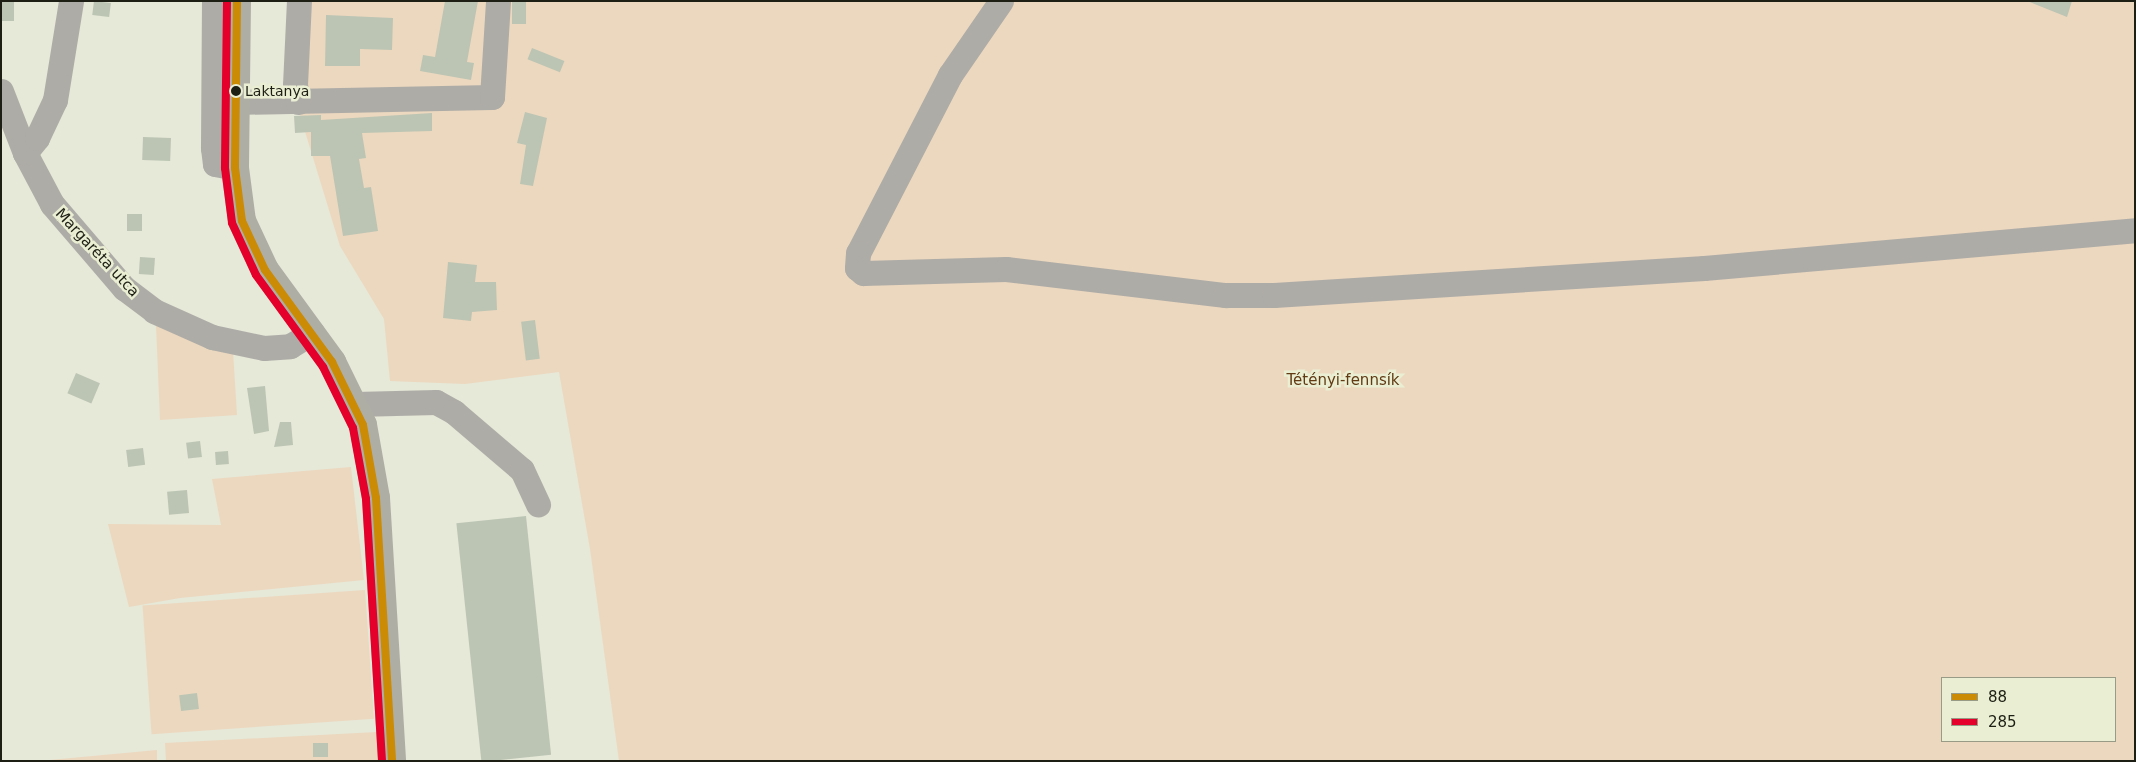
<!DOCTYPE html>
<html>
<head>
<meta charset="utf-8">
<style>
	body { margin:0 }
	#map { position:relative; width:2136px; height:762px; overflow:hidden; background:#e6e8d8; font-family:"DejaVu Sans",sans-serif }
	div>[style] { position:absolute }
	.green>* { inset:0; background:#ecd8bf; transform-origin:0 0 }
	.building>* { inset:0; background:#bcc5b3; transform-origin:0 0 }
	.minor>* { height:25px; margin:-12.5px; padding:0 12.5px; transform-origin:12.5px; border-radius:12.5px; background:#aeaca7 }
	.major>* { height:28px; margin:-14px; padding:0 14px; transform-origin:14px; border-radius:14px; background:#afaea5 }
	.bus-1>* { height:8px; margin:-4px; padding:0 4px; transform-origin:4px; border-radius:4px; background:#cb8b04 }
	.bus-2>* { height:8px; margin:-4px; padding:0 4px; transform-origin:4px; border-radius:4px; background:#e4002b }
	.dots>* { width:14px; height:14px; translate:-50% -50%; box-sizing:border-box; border:2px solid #eaeed2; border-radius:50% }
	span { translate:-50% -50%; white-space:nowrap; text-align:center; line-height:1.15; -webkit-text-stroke:5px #eaeed2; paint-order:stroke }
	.bus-label { font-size:14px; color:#1d1e14 }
	.left { translate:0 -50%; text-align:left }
	.street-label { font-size:15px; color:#1d1e14 }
	.park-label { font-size:15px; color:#613a14 }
	.frame { position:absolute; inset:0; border:2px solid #1d1e14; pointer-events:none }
	.legend { position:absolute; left:1941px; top:677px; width:175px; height:65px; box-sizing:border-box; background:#eaeed2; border:1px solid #989b86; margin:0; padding:6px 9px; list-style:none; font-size:15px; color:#1d1e14 }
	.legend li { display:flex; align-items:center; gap:10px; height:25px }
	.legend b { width:25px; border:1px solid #989b86 }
</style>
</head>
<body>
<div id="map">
	<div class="green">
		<div style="clip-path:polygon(evenodd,296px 1px,2135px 1px,2135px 761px,619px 761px,590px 549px,559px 372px,465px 384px,390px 381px,384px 319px,340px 246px,296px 102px,296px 1px,1942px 678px,2115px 678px,2115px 741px,1942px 741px,1942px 678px)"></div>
		<div style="clip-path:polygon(156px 325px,233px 351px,237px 415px,160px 420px)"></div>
		<div style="clip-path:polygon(351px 467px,364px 580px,180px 598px,129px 607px,108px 524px,221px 525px,212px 479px)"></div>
		<div style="left:365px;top:590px;width:129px;height:223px;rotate:86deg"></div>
		<div style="clip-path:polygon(377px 732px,378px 761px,166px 761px,165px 743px)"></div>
		<div style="clip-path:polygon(157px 750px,157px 761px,39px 761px)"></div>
	</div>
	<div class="building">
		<div style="left:1px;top:1px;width:13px;height:20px"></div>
		<div style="left:94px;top:1px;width:17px;height:14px;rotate:7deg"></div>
		<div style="clip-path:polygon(445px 1px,478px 1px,467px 62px,474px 63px,471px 80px,420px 71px,423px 55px,435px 57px)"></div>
		<div style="left:512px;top:1px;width:14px;height:23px"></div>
		<div style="clip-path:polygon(2027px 1px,2072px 1px,2067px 17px)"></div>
		<div style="clip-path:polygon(326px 15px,393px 18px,392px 50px,360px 49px,360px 66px,325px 66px)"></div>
		<div style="left:532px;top:48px;width:35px;height:12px;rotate:22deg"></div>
		<div style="clip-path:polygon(525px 112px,547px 118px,533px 186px,520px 184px,526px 145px,517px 143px)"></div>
		<div style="clip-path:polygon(432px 113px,432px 131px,362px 133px,366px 158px,359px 159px,364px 188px,371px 187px,378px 231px,343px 236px,330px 156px,311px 156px,311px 132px,295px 133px,294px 116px,321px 115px,321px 120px)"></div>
		<div style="left:143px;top:137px;width:28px;height:23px;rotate:2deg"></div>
		<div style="left:127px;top:214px;width:15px;height:17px"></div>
		<div style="left:140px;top:257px;width:15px;height:17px;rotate:4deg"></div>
		<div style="clip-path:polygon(448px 262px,477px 265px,475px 282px,496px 282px,497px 310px,472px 312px,471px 321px,443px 318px)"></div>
		<div style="left:535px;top:320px;width:39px;height:14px;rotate:83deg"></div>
		<div style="left:76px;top:373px;width:26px;height:22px;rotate:23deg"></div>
		<div style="clip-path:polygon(265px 386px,269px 431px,254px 434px,247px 388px)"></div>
		<div style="clip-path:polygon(280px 422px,291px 422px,293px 445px,274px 447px)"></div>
		<div style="left:200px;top:441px;width:16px;height:14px;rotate:83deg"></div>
		<div style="left:143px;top:448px;width:17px;height:17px;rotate:83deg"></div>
		<div style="left:228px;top:451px;width:13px;height:13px;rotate:86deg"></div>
		<div style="left:187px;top:490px;width:23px;height:20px;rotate:85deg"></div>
		<div style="left:526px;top:516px;width:240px;height:70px;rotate:84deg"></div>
		<div style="left:197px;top:693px;width:16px;height:18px;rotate:83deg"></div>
		<div style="left:313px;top:743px;width:15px;height:14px"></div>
	</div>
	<div class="minor">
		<div style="left:214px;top:1px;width:147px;rotate:90.4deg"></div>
		<div style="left:213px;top:148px;width:16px;rotate:83deg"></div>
		<div style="left:215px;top:164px;width:20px;rotate:11deg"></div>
		<div style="left:1001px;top:1px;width:90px;rotate:124.6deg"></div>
		<div style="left:950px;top:75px;width:200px;rotate:117.3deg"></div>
		<div style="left:858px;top:253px;width:15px;rotate:94deg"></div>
		<div style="left:857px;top:268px;width:8px;rotate:40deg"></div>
		<div style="left:863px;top:273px;width:143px;rotate:-1.6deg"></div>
		<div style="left:1006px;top:269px;width:221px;rotate:6.8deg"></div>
		<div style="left:1225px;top:295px;width:49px"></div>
		<div style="left:1274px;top:295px;width:431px;rotate:-3.6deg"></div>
		<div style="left:1704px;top:268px;width:433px;rotate:-5deg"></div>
		<div style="left:1px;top:91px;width:66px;rotate:68.8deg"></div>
		<div style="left:25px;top:153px;width:58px;rotate:62.1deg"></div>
		<div style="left:52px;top:204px;width:111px;rotate:49.4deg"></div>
		<div style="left:124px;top:288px;width:38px;rotate:37deg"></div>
		<div style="left:154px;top:311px;width:64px;rotate:24.1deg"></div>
		<div style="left:212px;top:337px;width:53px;rotate:11.9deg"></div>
		<div style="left:264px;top:348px;width:26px;rotate:-4deg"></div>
		<div style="left:290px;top:346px;width:26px;rotate:-31deg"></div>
		<div style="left:235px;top:102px;width:257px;rotate:-1.1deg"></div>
		<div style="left:492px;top:97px;width:96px;rotate:-86.4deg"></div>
		<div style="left:298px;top:102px;width:17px;rotate:-100deg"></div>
		<div style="left:295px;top:85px;width:84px;rotate:-87.3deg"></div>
		<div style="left:25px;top:153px;width:19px;rotate:-51deg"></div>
		<div style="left:37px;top:138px;width:42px;rotate:-64.7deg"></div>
		<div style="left:55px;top:100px;width:100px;rotate:-80.8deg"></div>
		<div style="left:355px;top:404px;width:81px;rotate:-1.4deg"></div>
		<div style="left:436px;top:402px;width:21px;rotate:29deg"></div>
		<div style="left:454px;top:412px;width:89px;rotate:40.5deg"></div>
		<div style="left:522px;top:470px;width:38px;rotate:65deg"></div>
	</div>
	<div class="major">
		<div style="left:237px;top:1px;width:167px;rotate:90.7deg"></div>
		<div style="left:235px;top:168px;width:53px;rotate:82.5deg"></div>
		<div style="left:242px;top:221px;width:54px;rotate:64.9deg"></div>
		<div style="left:265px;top:270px;width:114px;rotate:53.9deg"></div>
		<div style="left:332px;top:362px;width:70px;rotate:63.8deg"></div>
		<div style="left:363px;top:425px;width:74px;rotate:79.9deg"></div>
		<div style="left:376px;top:498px;width:263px;rotate:86.5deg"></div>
	</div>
	<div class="bus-1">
		<div style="left:237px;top:1px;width:167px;rotate:90.7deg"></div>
		<div style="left:235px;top:168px;width:53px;rotate:82.5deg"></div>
		<div style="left:242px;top:221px;width:54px;rotate:64.9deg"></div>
		<div style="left:265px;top:270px;width:114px;rotate:53.9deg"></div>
		<div style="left:332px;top:362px;width:70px;rotate:63.8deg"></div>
		<div style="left:363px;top:425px;width:74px;rotate:79.9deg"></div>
		<div style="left:376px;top:498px;width:263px;rotate:86.5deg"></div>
	</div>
	<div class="bus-2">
		<div style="left:227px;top:1px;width:167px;rotate:90.7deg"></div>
		<div style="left:225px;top:168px;width:55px;rotate:82.7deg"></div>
		<div style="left:232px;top:223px;width:57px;rotate:65.2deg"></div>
		<div style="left:256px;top:275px;width:114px;rotate:53.9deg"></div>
		<div style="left:323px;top:367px;width:68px;rotate:63.8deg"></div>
		<div style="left:353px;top:428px;width:72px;rotate:79.6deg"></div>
		<div style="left:366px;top:499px;width:262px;rotate:86.5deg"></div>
	</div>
	<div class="dots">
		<div style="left:236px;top:91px;background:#1d1e14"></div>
	</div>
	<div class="bus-label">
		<span class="left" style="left:245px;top:91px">Laktanya</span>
	</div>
	<div class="street-label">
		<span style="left:97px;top:253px;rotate:47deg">Margaréta utca</span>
	</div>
	<div class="park-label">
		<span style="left:1343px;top:381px">Tétényi-fennsík</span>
	</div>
	<div class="frame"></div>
	<ul class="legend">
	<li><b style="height:6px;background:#cb8b04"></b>88</li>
	<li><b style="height:6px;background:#e4002b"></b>285</li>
	</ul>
</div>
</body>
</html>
